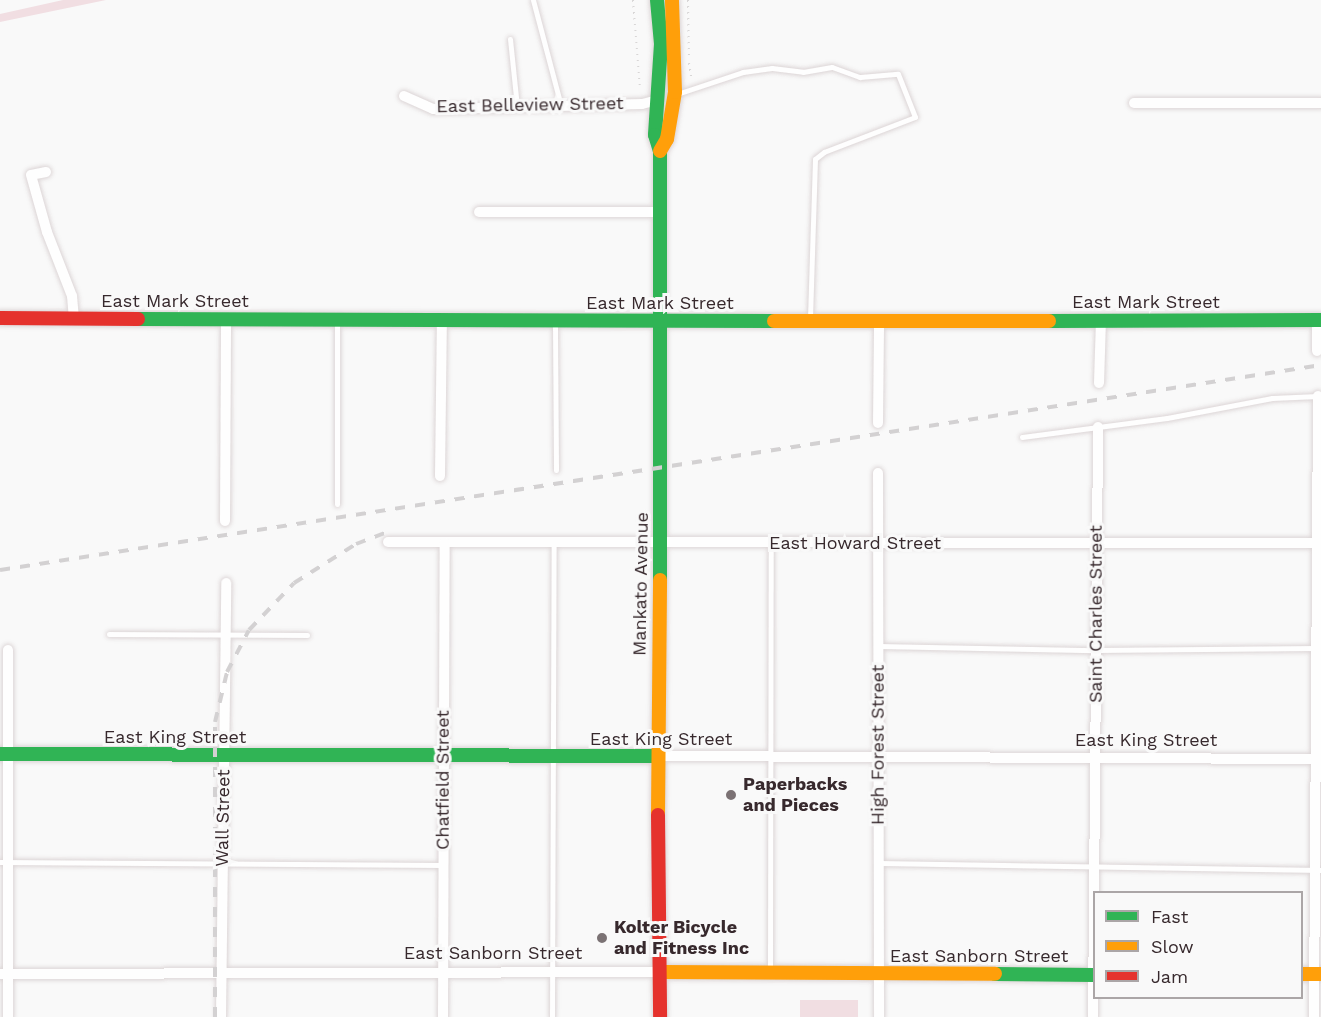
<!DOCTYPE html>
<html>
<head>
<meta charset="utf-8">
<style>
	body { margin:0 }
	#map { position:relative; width:1321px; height:1017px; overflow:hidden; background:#f9f9f9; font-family:"Work Sans",sans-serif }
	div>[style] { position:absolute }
	.green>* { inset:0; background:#f1dee2; transform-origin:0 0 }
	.path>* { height:2px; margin-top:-1px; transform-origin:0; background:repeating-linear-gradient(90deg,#d8d6d6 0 1.5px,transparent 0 6px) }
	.roads { filter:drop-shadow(0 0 2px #dcd5d6) drop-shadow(0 0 2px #dcd5d6) }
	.lane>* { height:5px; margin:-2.5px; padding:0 2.5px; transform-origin:2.5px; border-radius:2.5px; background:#fefefe }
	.street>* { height:10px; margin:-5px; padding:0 5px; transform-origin:5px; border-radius:5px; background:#fefefe }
	.fast>* { height:14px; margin:-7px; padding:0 7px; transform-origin:7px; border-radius:7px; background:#30b455 }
	.slow>* { height:14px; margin:-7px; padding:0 7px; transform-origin:7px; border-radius:7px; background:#ff9f0a }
	.jam>* { height:14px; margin:-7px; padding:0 7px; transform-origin:7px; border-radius:7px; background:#e5322d }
	.rail>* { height:4px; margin-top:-2px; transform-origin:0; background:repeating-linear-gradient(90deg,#d3d1d2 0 10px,transparent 0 20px) }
	.dots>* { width:16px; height:16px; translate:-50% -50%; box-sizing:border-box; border:3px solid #f9f9f9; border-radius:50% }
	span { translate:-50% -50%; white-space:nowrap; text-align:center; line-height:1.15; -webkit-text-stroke:6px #f9f9f9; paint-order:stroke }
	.street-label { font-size:18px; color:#37292d }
	.poi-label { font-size:18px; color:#37292d; font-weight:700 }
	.left { translate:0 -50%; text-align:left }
	.legend { position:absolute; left:1093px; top:891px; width:210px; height:108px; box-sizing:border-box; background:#f9f9f9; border:2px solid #aba6a7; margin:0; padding:8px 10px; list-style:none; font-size:18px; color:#37292d }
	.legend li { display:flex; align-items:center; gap:12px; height:30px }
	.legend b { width:30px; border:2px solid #aba6a7 }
</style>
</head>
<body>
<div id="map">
	<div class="green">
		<div style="clip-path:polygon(63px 0,106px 0,0 22px,0 14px)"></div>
		<div style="left:858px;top:1000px;width:17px;height:58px;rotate:90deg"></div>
	</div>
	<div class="path">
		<div style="left:633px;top:0;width:89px;rotate:85.5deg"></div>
		<div style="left:688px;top:0;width:57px;rotate:89deg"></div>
		<div style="left:689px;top:63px;width:18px;rotate:81deg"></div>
	</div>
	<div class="roads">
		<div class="lane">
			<div style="left:533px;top:0;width:110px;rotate:75.2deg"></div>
			<div style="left:510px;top:39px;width:68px;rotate:84.1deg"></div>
			<div style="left:677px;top:94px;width:70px;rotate:-18.4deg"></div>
			<div style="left:743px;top:72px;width:29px;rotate:-8deg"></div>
			<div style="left:772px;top:68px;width:31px;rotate:7deg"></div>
			<div style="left:803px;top:72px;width:29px;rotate:-10deg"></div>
			<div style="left:832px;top:67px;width:30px;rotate:20deg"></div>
			<div style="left:860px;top:77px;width:38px;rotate:-5deg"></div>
			<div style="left:898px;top:74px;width:46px;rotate:68.4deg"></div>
			<div style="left:915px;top:117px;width:97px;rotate:159deg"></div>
			<div style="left:824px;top:152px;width:11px;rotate:142deg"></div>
			<div style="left:815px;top:159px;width:159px;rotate:91.8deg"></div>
			<div style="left:555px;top:325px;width:145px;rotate:89.6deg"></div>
			<div style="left:1022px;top:437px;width:146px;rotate:-7.5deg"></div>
			<div style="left:1167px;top:418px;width:107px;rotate:-10.8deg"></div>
			<div style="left:1272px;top:398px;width:46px;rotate:-2.5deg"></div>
			<div style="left:337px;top:504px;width:181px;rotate:-90deg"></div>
			<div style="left:109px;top:634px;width:198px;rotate:0.3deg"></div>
			<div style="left:878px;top:646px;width:217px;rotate:1.1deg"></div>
			<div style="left:1095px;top:650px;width:222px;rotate:-0.5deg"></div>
			<div style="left:0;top:862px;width:443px;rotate:0.4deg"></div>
			<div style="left:879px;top:863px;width:442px;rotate:0.9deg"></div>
			<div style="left:770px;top:970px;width:427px;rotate:-89.9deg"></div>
			<div style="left:552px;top:1017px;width:474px;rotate:-89.8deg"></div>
		</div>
		<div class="street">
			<div style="left:404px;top:96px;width:32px;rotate:24deg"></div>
			<div style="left:433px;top:109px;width:209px;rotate:-1.4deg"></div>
			<div style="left:642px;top:104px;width:16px;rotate:-14deg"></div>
			<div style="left:1134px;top:103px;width:187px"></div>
			<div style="left:46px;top:172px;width:15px;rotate:169deg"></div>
			<div style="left:31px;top:175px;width:59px;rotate:74.3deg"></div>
			<div style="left:47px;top:232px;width:69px;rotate:68.7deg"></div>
			<div style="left:72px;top:296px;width:22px;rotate:85deg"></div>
			<div style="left:479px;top:212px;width:181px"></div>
			<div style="left:1317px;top:320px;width:31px;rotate:90deg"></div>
			<div style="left:1099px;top:383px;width:63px;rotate:-88.2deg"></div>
			<div style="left:878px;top:423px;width:103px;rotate:-89.4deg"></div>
			<div style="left:878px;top:473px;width:544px;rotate:89.89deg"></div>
			<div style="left:440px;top:476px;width:154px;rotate:-89.3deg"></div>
			<div style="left:225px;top:521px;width:202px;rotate:-89.7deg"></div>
			<div style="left:388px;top:542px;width:933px;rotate:0.06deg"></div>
			<div style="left:657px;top:756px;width:664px;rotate:0.26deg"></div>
			<div style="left:0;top:974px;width:661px;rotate:-0.17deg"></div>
			<div style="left:8px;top:1017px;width:367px;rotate:-90deg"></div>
			<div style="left:221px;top:1017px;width:434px;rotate:-89.3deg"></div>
			<div style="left:443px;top:1017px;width:474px;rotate:-89.8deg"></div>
			<div style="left:1093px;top:1017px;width:590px;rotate:-89.51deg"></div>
			<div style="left:1314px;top:1017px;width:621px;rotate:-89.63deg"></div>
		</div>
		<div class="fast">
			<div style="left:657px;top:0;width:44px;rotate:84.8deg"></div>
			<div style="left:661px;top:44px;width:91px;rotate:93.8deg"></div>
			<div style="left:655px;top:135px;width:17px;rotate:73deg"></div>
			<div style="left:660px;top:151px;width:429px;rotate:90deg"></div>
			<div style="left:138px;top:319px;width:636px;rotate:0.18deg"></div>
			<div style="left:1049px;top:321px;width:272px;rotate:-0.2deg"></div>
			<div style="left:0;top:754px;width:657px;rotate:0.17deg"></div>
			<div style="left:995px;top:974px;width:99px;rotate:0.6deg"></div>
		</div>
		<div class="slow">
			<div style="left:660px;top:151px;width:14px;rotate:-60deg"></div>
			<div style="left:667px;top:139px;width:48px;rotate:-80.3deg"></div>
			<div style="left:675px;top:92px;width:92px;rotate:-91.9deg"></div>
			<div style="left:774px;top:321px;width:275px"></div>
			<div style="left:658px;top:815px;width:235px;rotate:-89.5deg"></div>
			<div style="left:661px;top:972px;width:334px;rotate:0.3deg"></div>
			<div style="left:1302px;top:974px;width:19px"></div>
		</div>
		<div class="jam">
			<div style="left:0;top:318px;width:138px;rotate:0.4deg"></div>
			<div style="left:658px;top:815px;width:202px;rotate:89.4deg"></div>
		</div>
	</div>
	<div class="rail">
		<div style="left:0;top:570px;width:1337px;rotate:-8.82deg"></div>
		<div style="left:215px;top:1017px;width:295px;rotate:-90deg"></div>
		<div style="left:215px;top:722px;width:51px;rotate:-76.5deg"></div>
		<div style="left:227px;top:672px;width:47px;rotate:-62.4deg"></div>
		<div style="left:249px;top:630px;width:65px;rotate:-46.2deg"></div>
		<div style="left:294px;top:583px;width:73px;rotate:-32.2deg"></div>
		<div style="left:356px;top:544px;width:36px;rotate:-21deg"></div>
	</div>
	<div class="dots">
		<div style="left:731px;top:795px;background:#7b7274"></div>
		<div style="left:602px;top:938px;background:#7b7274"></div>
	</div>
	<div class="street-label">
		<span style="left:530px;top:105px;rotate:-1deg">East Belleview Street</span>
		<span style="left:175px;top:301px">East Mark Street</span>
		<span style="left:1146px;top:302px">East Mark Street</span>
		<span style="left:660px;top:303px">East Mark Street</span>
		<span style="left:855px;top:543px">East Howard Street</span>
		<span style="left:641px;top:584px;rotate:-89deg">Mankato Avenue</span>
		<span style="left:1096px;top:614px;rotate:-90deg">Saint Charles Street</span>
		<span style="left:175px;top:737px">East King Street</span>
		<span style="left:661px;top:739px">East King Street</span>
		<span style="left:1146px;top:740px">East King Street</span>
		<span style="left:878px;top:745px;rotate:-90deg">High Forest Street</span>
		<span style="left:443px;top:780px;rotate:-90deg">Chatfield Street</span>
		<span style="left:223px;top:818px;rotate:-89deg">Wall Street</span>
		<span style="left:493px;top:953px">East Sanborn Street</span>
		<span style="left:979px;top:956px">East Sanborn Street</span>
	</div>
	<div class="poi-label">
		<span class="left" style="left:743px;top:795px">Paperbacks<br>and Pieces</span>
		<span class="left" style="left:614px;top:938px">Kolter Bicycle<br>and Fitness Inc</span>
	</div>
	<ul class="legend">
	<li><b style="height:8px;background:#30b455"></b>Fast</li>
	<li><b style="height:8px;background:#ff9f0a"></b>Slow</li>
	<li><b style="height:8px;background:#e5322d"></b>Jam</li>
	</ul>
</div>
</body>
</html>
